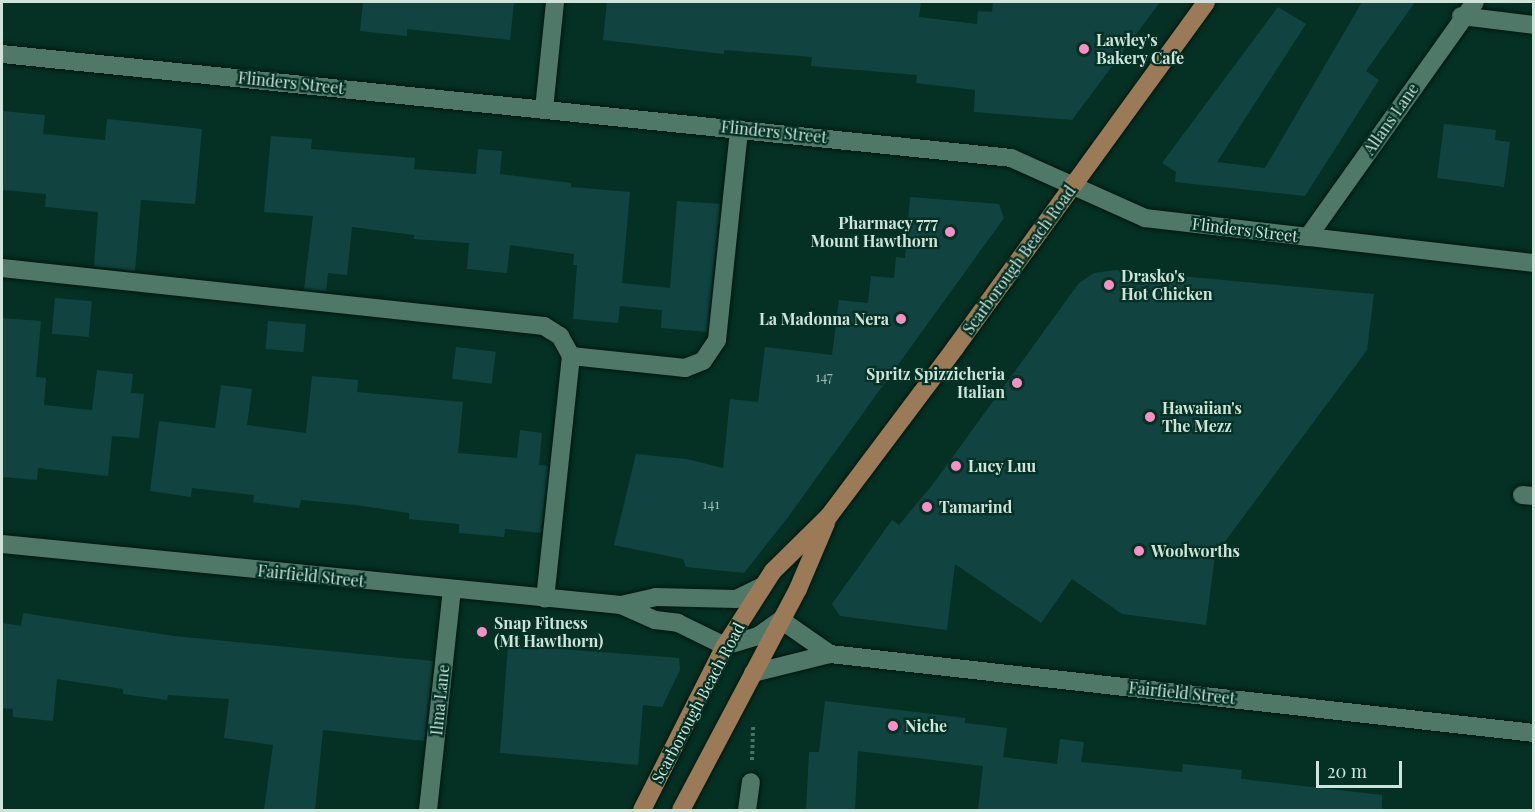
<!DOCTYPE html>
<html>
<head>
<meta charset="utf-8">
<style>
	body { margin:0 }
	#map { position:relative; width:1535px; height:812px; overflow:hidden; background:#043124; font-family:"Playfair Display",serif }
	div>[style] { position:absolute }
	.building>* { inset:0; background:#114441; transform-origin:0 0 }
	.path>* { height:4px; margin-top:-2px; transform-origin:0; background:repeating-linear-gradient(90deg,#4b7064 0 3px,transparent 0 6px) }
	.roads { filter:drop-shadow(0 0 2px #00170e) drop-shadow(0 0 2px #00170e) }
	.minor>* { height:18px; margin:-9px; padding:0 9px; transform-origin:9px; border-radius:9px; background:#4f7869 }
	.major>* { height:18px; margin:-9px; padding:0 9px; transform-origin:9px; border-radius:9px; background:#9b7a57 }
	.dots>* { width:16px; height:16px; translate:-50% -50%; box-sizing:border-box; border:3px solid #043124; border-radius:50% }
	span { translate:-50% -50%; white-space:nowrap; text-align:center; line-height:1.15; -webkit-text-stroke:4.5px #043124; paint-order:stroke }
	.number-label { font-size:14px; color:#9fbcb4 }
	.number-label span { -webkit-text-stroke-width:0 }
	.poi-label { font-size:16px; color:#cee4db; font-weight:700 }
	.left { translate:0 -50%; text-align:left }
	.right { translate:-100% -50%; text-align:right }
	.street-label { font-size:16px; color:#cee4db }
	.frame { position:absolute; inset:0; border:3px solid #cee4db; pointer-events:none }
	.scale { position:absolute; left:1316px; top:761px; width:86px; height:27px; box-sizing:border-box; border:3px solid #cee4db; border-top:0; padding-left:8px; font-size:18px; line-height:21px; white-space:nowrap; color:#cee4db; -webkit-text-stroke:4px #043124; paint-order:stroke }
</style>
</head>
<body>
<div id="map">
	<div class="building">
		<div style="clip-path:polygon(363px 2px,514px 2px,510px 40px,407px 29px,407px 36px,360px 31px)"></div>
		<div style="clip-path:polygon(607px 2px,921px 2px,919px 17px,977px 24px,978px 11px,992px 12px,993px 2px,1160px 2px,1072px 120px,974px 112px,975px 90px,916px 83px,917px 75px,811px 66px,812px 57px,724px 50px,724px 54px,603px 40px)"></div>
		<div style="clip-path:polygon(1362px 2px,1415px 2px,1366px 71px,1379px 80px,1305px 196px,1175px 182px,1176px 172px,1162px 163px,1278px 7px,1306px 24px,1217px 162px,1265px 168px)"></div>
		<div style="clip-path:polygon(2px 111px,45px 115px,43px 134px,105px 140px,107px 119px,202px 129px,195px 204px,141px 200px,135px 271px,94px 266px,98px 212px,45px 207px,46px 194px,2px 190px)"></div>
		<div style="clip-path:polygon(1444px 124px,1496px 130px,1495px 140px,1510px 142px,1504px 187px,1437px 178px)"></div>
		<div style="clip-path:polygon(271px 136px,312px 139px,311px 149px,415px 158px,414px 169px,476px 174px,478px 149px,502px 151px,500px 174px,571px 183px,571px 187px,630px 192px,622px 283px,670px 288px,677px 201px,720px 204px,707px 332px,661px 328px,662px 310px,620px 306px,618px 323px,573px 319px,577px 265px,573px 265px,574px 254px,510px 245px,507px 273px,467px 269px,469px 243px,414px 239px,414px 235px,352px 227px,347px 275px,328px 273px,326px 291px,304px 289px,313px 216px,264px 212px)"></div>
		<div style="clip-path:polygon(910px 197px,999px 204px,1004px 218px,788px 517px,744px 573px,686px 567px,683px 559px,614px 545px,636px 454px,687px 459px,723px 468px,730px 399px,758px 402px,765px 347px,832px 355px,839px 300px,868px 303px,871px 276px,894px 278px,896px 257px,905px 258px)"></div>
		<div style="clip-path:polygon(1115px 270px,1374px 294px,1367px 350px,1215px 555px,1206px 625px,1122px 614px,1072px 579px,1041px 623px,955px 564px,947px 630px,840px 616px,832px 604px,892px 520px,899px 525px,933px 484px,1079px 283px,1094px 273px)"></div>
		<div style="left:55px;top:298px;width:37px;height:36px;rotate:5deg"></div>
		<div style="clip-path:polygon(2px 318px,41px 321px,36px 377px,46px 378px,44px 405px,92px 410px,97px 370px,133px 374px,131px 393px,144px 394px,139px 438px,112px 436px,108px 476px,38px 468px,37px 480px,2px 477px)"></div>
		<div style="left:268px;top:321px;width:38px;height:28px;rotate:5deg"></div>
		<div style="left:456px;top:347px;width:40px;height:32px;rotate:7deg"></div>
		<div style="clip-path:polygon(312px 376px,358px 380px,357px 392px,463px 402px,458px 453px,517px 458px,520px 430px,542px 433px,539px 465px,548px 466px,541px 533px,505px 529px,504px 537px,459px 533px,459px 524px,409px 519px,409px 513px,356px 505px,301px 500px,299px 508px,253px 502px,254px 495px,192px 488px,191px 497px,150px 491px,159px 421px,215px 428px,221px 385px,252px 389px,247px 425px,306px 433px)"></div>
		<div style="clip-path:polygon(23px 613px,174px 636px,433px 661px,424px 741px,323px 730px,315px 810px,264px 810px,273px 745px,224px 738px,229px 699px,168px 695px,167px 700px,123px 694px,123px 689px,57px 679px,53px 721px,13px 717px,13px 709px,2px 708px,2px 623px,21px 626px)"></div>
		<div style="clip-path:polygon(508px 645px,679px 658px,680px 670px,662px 707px,643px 705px,638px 765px,500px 753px)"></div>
		<div style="clip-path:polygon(825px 701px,965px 718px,965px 723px,1007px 728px,1003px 757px,1057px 764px,1060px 739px,1084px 742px,1081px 762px,1182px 772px,1183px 764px,1242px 770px,1241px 779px,1382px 795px,1382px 810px,978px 810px,983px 766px,858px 751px,855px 810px,806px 810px,809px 752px,819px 752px)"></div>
	</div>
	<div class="path">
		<div style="left:752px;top:760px;width:35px;rotate:-88deg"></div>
	</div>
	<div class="roads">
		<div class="minor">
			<div style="left:1461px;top:16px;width:74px;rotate:7deg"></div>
			<div style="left:2px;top:54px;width:1014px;rotate:5.88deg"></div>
			<div style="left:1011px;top:158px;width:147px;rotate:24.1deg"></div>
			<div style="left:1145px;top:218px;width:392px;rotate:6.6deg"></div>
			<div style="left:544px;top:109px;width:108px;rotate:-84.1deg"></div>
			<div style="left:1308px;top:237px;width:288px;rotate:-54.6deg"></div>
			<div style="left:2px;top:268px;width:545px;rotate:6.11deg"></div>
			<div style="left:544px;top:326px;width:19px;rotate:32deg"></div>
			<div style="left:560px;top:336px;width:23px;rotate:61deg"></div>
			<div style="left:571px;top:356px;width:244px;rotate:96.1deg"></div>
			<div style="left:571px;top:356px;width:115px;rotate:6deg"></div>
			<div style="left:685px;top:368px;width:19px;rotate:-21deg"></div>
			<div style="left:703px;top:361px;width:25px;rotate:-56deg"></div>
			<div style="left:717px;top:340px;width:212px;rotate:-84deg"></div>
			<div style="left:1522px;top:495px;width:12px;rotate:5deg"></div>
			<div style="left:2px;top:544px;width:622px;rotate:5.63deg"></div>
			<div style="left:621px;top:605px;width:36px;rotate:-13deg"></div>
			<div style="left:656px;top:597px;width:80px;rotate:1.4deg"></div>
			<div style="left:736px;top:599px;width:30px;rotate:-26deg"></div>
			<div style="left:621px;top:605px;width:37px;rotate:24deg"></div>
			<div style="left:655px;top:620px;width:23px;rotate:7deg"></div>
			<div style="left:678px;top:623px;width:52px;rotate:26.1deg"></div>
			<div style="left:725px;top:646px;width:34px;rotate:-17deg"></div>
			<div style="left:758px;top:636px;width:28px;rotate:-35deg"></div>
			<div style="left:781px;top:620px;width:60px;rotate:34.8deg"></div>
			<div style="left:753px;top:673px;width:79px;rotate:-13.9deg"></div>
			<div style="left:830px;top:654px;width:708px;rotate:6.4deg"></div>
			<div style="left:428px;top:810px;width:221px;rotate:-83.8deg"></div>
			<div style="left:747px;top:810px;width:28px;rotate:-82deg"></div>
		</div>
		<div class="major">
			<div style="left:642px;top:810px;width:184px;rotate:-63.2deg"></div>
			<div style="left:725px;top:646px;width:89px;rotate:-57.4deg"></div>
			<div style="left:773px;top:571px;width:78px;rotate:-44.5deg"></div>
			<div style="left:829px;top:516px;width:210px;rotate:-53.1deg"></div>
			<div style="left:955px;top:348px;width:427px;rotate:-54deg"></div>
			<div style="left:681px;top:810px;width:250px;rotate:-62.1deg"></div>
			<div style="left:798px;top:589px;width:72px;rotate:-67deg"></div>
		</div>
	</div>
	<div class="dots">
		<div style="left:1084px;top:49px;background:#fb8fc5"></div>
		<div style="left:950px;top:232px;background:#fb8fc5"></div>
		<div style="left:1109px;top:285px;background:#fb8fc5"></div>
		<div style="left:901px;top:319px;background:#fb8fc5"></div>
		<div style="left:1017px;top:383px;background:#fb8fc5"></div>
		<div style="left:1150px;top:417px;background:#fb8fc5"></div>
		<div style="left:956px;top:466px;background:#fb8fc5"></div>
		<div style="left:927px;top:507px;background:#fb8fc5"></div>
		<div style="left:1139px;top:551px;background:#fb8fc5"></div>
		<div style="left:482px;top:632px;background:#fb8fc5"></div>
		<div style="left:893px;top:726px;background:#fb8fc5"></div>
	</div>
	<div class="number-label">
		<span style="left:824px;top:377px">147</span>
		<span style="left:711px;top:504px">141</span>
	</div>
	<div class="poi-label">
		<span class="left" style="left:1096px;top:49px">Lawley's<br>Bakery Cafe</span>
		<span class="right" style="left:938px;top:232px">Pharmacy 777<br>Mount Hawthorn</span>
		<span class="left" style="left:1121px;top:285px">Drasko's<br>Hot Chicken</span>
		<span class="right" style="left:889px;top:319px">La Madonna Nera</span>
		<span class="right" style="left:1005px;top:383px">Spritz Spizzicheria<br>Italian</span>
		<span class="left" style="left:1162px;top:417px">Hawaiian's<br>The Mezz</span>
		<span class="left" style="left:968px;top:466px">Lucy Luu</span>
		<span class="left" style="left:939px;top:507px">Tamarind</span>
		<span class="left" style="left:1151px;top:551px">Woolworths</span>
		<span class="left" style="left:494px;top:632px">Snap Fitness<br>(Mt Hawthorn)</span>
		<span class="left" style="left:905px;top:726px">Niche</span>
	</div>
	<div class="street-label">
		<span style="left:291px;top:83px;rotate:6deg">Flinders Street</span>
		<span style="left:1391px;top:119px;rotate:-55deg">Allans Lane</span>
		<span style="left:774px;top:132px;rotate:6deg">Flinders Street</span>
		<span style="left:1245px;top:230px;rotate:7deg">Flinders Street</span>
		<span style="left:1019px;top:260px;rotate:-54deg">Scarborough Beach Road</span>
		<span style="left:311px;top:576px;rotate:6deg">Fairfield Street</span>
		<span style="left:1182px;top:693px;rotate:6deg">Fairfield Street</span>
		<span style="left:440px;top:700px;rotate:-84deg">Ilma Lane</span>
		<span style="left:698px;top:703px;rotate:-62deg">Scarborough Beach Road</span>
	</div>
	<div class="frame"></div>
	<div class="scale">20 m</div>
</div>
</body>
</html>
